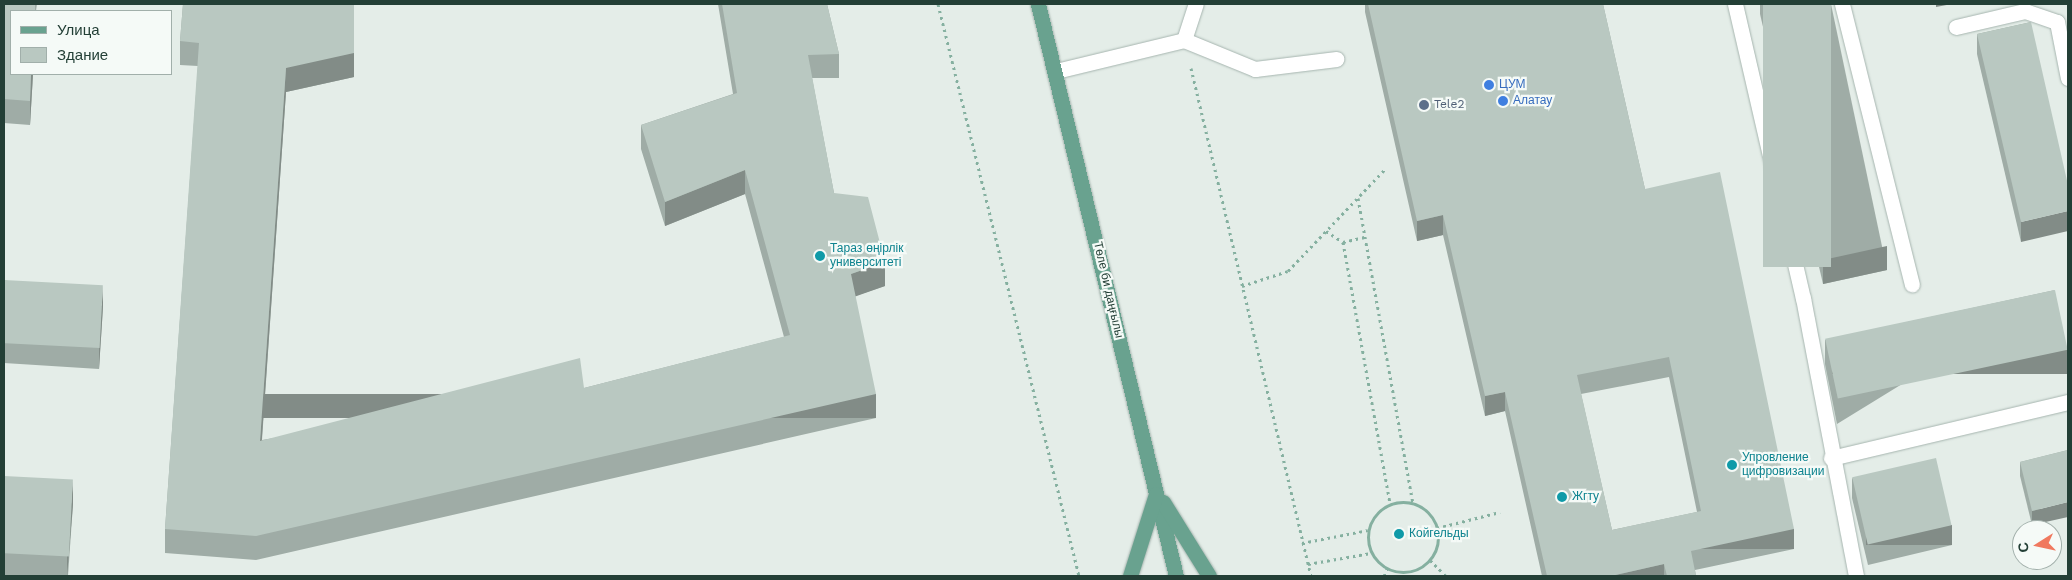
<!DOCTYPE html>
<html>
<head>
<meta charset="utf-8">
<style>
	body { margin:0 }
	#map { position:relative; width:2072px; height:580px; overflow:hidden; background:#e4ede8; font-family:"Work Sans",sans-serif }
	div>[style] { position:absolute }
	.path>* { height:3px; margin-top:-1.5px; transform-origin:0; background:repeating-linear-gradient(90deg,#85b0a0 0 2.5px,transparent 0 6.5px) }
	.path>.ring { margin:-1.5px; padding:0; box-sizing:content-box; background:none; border:3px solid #85b0a0; border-radius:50% }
	.roads { filter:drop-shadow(0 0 1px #a6b5af) drop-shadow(0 0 1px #a6b5af) }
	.minor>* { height:15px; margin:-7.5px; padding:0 7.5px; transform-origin:7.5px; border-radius:7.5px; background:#fff }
	.major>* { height:15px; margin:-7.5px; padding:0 7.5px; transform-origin:7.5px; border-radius:7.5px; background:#69a28f }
	.wall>* { inset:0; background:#9faca6 }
	.shaded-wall>* { inset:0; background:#828c87; transform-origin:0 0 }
	.building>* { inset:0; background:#b9c8c1; transform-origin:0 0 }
	.dots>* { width:14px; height:14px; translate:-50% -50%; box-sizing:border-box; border:2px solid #f5faf7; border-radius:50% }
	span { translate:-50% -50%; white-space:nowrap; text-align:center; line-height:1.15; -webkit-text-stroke:4.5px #f5faf7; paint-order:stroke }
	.shop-label { font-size:12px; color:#366cbe }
	.left { translate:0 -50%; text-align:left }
	.service-label { font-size:12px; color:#4e5e75 }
	.culture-label { font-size:12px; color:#0d838f }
	.street-label { font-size:12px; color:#233f36 }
	.frame { position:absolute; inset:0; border:5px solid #233f36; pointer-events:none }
	.legend { position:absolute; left:10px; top:10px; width:162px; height:65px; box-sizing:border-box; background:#f5faf7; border:1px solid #a1afaa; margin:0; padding:6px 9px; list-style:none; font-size:15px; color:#233f36 }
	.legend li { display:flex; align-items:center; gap:10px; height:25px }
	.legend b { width:25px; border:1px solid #a1afaa }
	.north { position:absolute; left:2012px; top:520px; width:50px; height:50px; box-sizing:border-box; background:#f5faf7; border:1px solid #a1afaa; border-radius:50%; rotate:260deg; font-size:14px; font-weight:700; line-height:20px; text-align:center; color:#233f36 }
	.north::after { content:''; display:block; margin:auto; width:18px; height:22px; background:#f0795f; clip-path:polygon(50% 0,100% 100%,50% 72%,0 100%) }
</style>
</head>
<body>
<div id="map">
	<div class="path">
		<div style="left:938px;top:4px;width:589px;rotate:76.15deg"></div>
		<div style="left:1191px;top:68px;width:522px;rotate:76.71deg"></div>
		<div style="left:1358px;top:198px;width:310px;rotate:79.8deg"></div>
		<div style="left:1326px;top:231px;width:20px;rotate:33deg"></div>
		<div style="left:1343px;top:242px;width:266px;rotate:79.8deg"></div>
		<div style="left:1343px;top:242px;width:22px;rotate:-13deg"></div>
		<div style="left:1242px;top:286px;width:48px;rotate:-18.1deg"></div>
		<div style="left:1288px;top:271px;width:142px;rotate:-46.4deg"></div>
		<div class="ring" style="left:1368px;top:502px;width:67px;height:67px"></div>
		<div style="left:1437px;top:528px;width:65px;rotate:-14.3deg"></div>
		<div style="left:1302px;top:543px;width:67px;rotate:-11.1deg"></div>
		<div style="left:1430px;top:560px;width:23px;rotate:45deg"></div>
		<div style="left:1308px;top:564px;width:64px;rotate:-9.9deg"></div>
		<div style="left:1384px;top:576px;width:8px;rotate:-67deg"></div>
	</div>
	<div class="roads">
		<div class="minor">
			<div style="left:1735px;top:4px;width:302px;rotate:77deg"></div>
			<div style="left:1803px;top:298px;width:283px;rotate:79.2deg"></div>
			<div style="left:1842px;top:4px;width:289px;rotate:76deg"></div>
			<div style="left:1956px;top:27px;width:71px;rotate:-13.1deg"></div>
			<div style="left:2025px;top:11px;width:34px;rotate:19deg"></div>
			<div style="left:2057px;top:22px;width:57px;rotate:78.9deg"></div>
			<div style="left:1184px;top:40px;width:38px;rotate:-72deg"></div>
			<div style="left:1056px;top:71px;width:132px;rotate:-13.6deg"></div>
			<div style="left:1184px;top:40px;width:77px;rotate:22.2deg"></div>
			<div style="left:1255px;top:69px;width:82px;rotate:-7deg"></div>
			<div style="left:1831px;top:458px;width:244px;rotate:-13.3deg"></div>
		</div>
		<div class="major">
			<div style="left:1038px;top:4px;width:588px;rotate:76.44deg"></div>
			<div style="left:1163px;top:502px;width:87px;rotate:58.1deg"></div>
			<div style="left:1130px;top:576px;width:86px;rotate:-72.4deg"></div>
		</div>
	</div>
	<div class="wall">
		<div style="clip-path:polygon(4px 4px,37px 4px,36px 11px,11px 11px,11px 74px,33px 74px,30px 125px,4px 123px)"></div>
		<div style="clip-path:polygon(183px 4px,354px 77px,286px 92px,262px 440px,584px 388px,784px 337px,745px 194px,665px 226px,641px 149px,641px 125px,733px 94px,718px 4px,827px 4px,839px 54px,839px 78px,812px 78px,834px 193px,885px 286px,855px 296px,876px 418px,256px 560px,165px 553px,165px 529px,198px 66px,180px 65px,180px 41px)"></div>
		<div style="clip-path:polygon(evenodd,1365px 4px,1603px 4px,1645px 189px,1794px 549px,1695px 570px,1696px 576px,1542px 576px,1505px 411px,1485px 416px,1443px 235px,1417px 241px,1365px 12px,1365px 4px,1669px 377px,1697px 512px,1612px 530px,1581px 394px,1669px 377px)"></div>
		<div style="clip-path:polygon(1760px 4px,1831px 4px,1887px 270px,1823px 284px,1760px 14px)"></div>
		<div style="clip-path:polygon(2031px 22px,2021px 242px,1977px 54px,1977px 34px)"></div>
		<div style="clip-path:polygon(4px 280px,103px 306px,99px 369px,4px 363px)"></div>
		<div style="clip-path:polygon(2055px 290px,1837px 424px,1825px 364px,1825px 340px)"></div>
		<div style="clip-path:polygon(2068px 450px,2032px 525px,2020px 476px,2020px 462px)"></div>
		<div style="clip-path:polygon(4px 476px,73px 504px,68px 576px,4px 576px)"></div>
		<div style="clip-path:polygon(1852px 478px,1952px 545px,1868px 565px,1852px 498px)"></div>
	</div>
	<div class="shaded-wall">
		<div style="clip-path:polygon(1936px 4px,1952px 4px,1936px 7px)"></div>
		<div style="clip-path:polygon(354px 11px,354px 77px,286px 92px,260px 465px,260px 441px,286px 68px)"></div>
		<div style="clip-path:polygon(31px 74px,33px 74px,30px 125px,30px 101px)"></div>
		<div style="clip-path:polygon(745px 170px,745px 194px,665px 226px,665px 202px)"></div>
		<div style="clip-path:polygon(2068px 211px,2068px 231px,2021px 242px,2021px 222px)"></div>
		<div style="clip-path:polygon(1443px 215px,1443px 235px,1417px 241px,1417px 221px)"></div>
		<div style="clip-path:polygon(1887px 246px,1887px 270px,1823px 284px,1823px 260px)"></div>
		<div style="clip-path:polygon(885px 262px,885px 286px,851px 298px,851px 274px)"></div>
		<div style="clip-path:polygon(103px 286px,103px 306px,99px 369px,99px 349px)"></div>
		<div style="left:2068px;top:350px;width:24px;height:236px;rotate:90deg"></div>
		<div style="clip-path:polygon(1505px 392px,1505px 411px,1485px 416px,1485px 396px)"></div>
		<div style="left:876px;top:394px;width:24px;height:636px;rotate:90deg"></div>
		<div style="clip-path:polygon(73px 480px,73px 504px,67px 576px,67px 557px)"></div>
		<div style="clip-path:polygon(2068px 502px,2068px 517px,2032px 525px,2032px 511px)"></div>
		<div style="left:1952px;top:525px;width:20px;height:86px;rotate:90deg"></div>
		<div style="left:1794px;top:529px;width:20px;height:105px;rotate:90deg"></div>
		<div style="clip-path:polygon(1664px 564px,1664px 576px,1611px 576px)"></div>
	</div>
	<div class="building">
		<div style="clip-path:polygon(4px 4px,35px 4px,35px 11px,11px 11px,11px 74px,31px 74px,30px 101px,4px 99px)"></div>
		<div style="clip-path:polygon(183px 4px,354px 4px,354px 53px,286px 68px,260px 441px,580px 358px,584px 388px,790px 335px,745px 170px,665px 202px,641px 125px,737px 93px,722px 4px,827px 4px,839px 54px,808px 55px,834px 193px,868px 197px,885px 262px,851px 274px,876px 394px,256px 536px,165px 529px,199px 43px,180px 41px)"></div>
		<div style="clip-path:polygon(evenodd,1368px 4px,1603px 4px,1645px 189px,1720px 172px,1794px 529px,1691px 551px,1696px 576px,1667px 576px,1664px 564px,1611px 576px,1547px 576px,1505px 392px,1485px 396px,1443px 215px,1417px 221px,1368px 4px,1669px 357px,1701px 511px,1612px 530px,1577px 375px,1669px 357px)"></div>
		<div style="left:1763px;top:4px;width:68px;height:263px"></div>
		<div style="clip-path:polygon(2031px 22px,2068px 185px,2068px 211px,2021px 222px,1977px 34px)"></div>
		<div style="left:4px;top:280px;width:99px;height:63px;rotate:3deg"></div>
		<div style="left:2055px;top:290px;width:61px;height:235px;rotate:78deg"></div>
		<div style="clip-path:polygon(2068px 450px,2068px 502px,2032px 511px,2020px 462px)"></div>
		<div style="left:1936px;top:458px;width:69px;height:86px;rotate:77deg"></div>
		<div style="left:4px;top:476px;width:69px;height:77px;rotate:3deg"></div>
	</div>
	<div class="dots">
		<div style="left:1489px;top:85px;background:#3f7fe0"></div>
		<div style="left:1503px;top:101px;background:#3f7fe0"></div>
		<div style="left:1424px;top:105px;background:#5c6f8a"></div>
		<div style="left:820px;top:256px;background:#0f9aa8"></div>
		<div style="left:1732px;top:465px;background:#0f9aa8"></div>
		<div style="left:1562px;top:497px;background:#0f9aa8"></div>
		<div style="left:1399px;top:534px;background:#0f9aa8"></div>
	</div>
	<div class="shop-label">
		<span class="left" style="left:1499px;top:85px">ЦУМ</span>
		<span class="left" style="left:1513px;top:101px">Алатау</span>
	</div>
	<div class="service-label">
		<span class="left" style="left:1434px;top:105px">Tele2</span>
	</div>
	<div class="culture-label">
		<span class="left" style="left:830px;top:256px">Тараз өңірлік<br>университеті</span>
		<span class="left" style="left:1742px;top:465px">Упровление<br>цифровизации</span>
		<span class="left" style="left:1572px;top:497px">Жгту</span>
		<span class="left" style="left:1409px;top:534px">Койгельды</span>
	</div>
	<div class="street-label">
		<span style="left:1108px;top:290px;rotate:77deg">Төле би даңғылы</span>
	</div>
	<div class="frame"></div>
	<ul class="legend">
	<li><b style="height:6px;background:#69a28f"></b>Улица</li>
	<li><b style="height:14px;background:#b9c8c1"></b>Здание</li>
	</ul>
	<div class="north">С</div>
</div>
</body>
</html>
